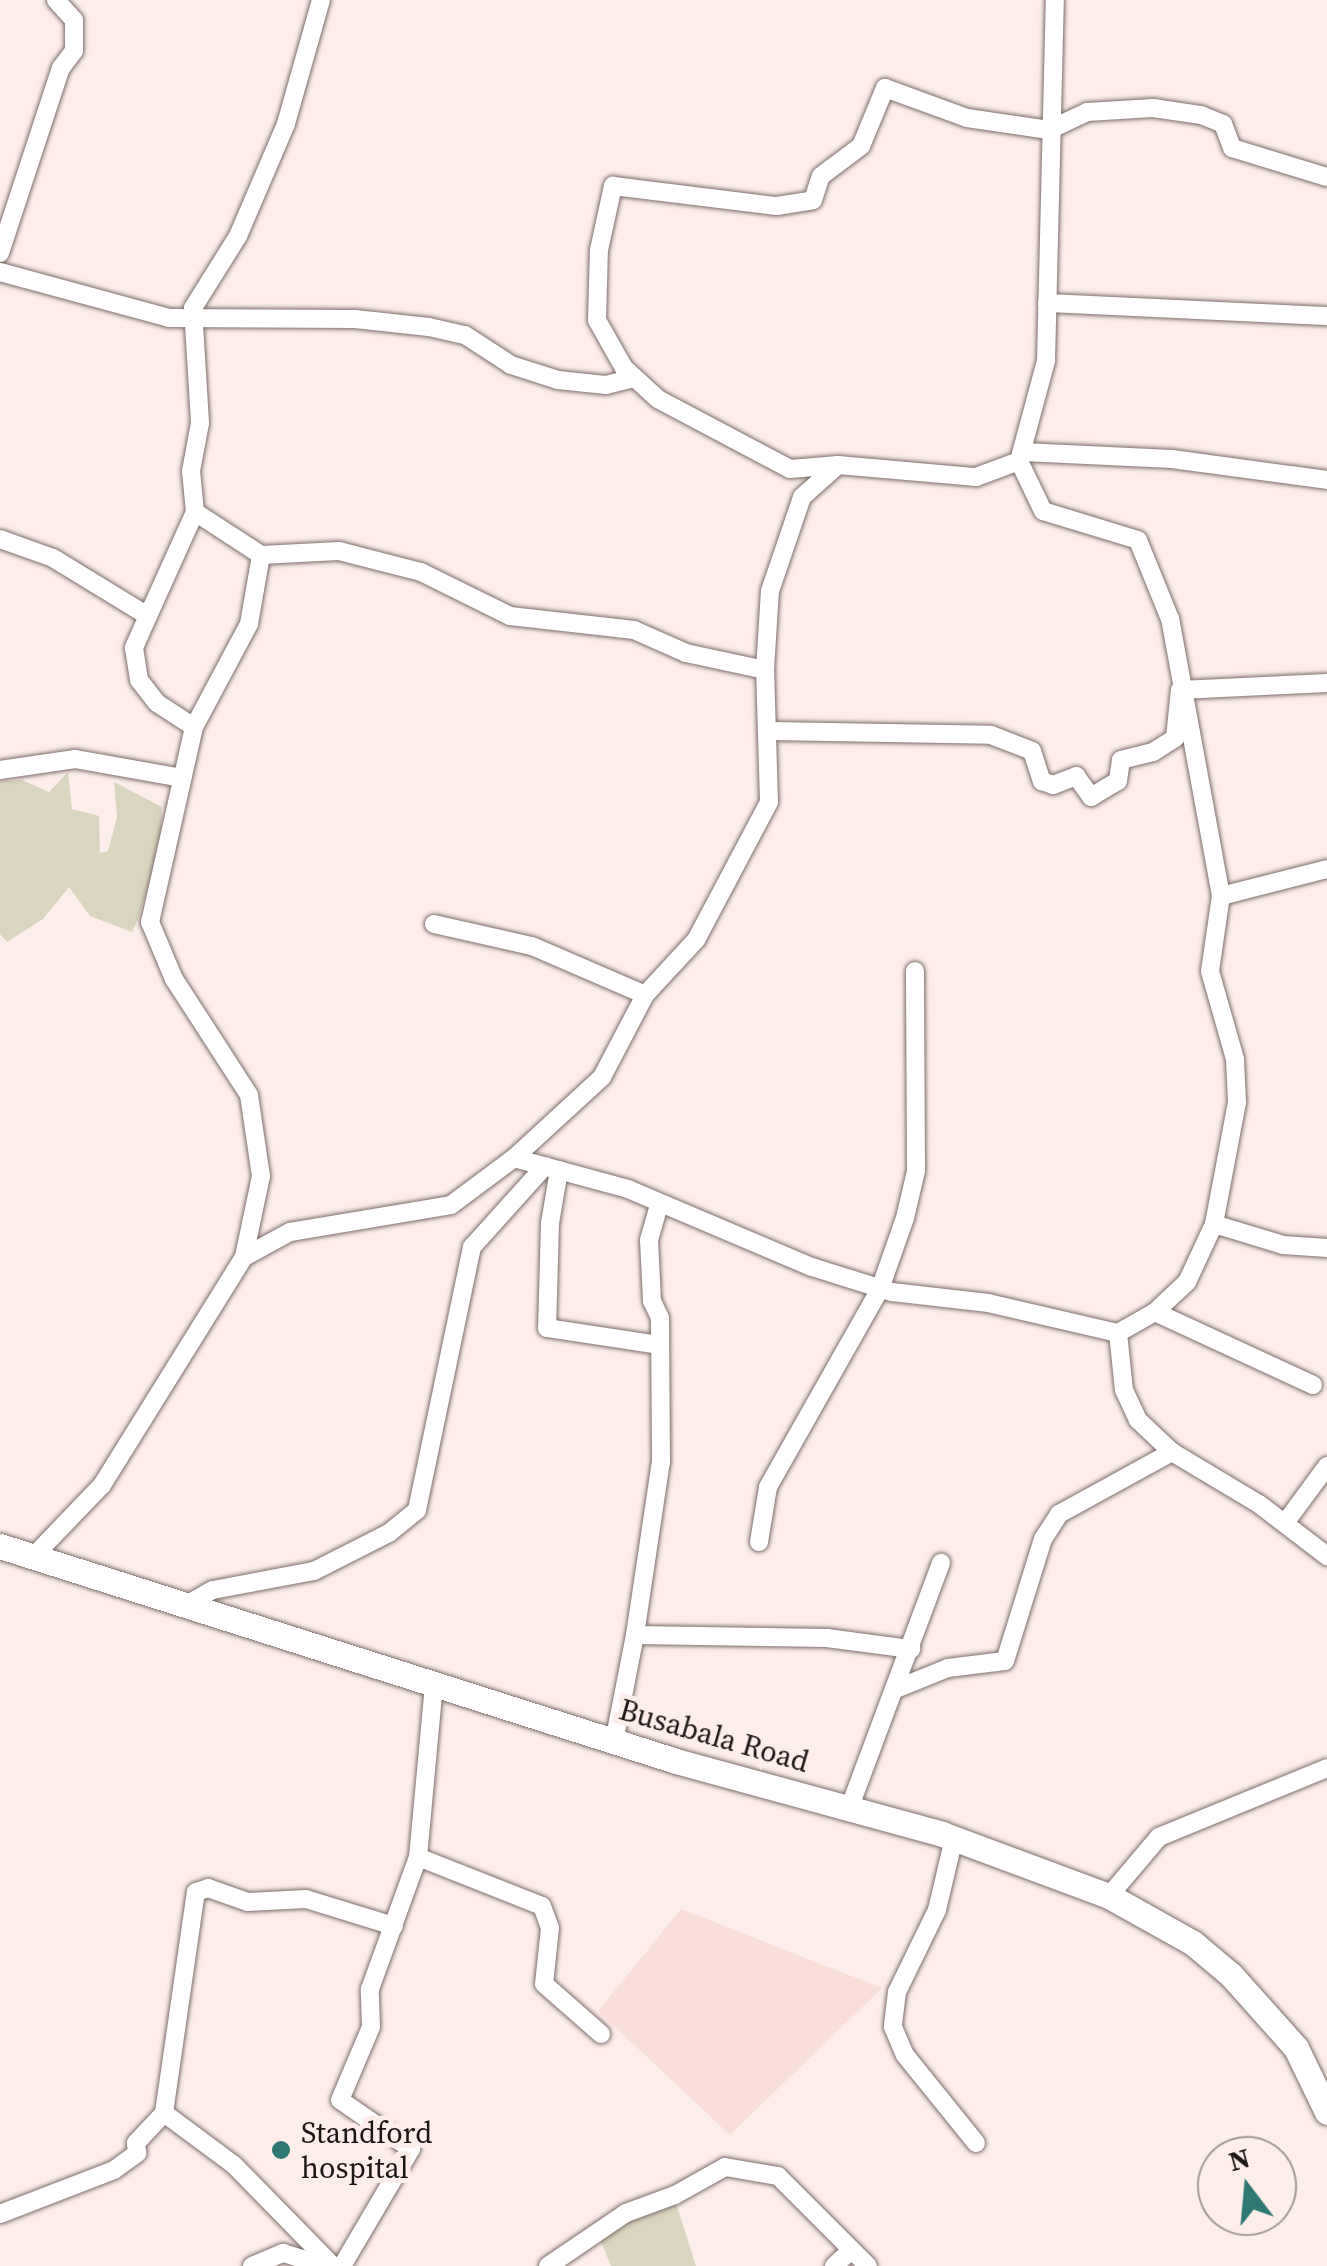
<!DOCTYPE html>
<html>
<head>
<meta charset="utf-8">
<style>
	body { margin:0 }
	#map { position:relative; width:1327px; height:2266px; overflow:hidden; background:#fdeeeb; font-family:"Source Serif 4",serif }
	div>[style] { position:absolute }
	.built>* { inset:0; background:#f9dfd9 }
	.green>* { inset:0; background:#dad5be }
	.roads { filter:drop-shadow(0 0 2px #7d6d6a) drop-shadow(0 0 2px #7d6d6a) }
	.street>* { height:18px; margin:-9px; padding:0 9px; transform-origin:9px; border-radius:9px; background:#fff }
	.secondary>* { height:25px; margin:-12.5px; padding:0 12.5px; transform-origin:12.5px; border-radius:12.5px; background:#fff }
	.dots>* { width:28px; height:28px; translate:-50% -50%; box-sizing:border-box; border:5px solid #fdeeeb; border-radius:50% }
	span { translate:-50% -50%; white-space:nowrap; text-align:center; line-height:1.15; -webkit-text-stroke:10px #fdeeeb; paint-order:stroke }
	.street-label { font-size:30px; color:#1c1614 }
	.poi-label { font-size:30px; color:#1c1614 }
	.left { translate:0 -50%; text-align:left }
	.north { position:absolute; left:1197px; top:2136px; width:100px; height:100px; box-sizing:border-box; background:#fdeeeb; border:2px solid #a39895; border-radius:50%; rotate:344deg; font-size:28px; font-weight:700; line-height:40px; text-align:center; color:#1c1614 }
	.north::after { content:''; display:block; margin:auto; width:35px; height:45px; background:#307873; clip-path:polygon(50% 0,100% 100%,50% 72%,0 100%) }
</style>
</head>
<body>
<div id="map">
	<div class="built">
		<div style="clip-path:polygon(681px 1909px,882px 1988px,730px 2135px,598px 2011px)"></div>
	</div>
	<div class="green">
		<div style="clip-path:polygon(68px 772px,72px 809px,99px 816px,100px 853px,108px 851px,117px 817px,114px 782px,162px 807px,160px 847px,138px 919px,132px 932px,90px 916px,69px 887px,43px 919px,7px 942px,0 934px,0 781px,22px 780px,49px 792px)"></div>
		<div style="clip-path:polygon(675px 2200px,696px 2266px,611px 2266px,599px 2237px)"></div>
	</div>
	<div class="roads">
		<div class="street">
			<div style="left:321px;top:0;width:129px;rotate:105.8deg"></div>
			<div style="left:286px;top:124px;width:122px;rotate:113.2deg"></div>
			<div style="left:238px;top:236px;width:85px;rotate:122deg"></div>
			<div style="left:193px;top:308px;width:115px;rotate:86.5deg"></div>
			<div style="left:200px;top:423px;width:49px;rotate:100.6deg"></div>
			<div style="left:191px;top:471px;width:41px;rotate:84.4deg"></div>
			<div style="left:195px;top:512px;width:79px;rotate:33.1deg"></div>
			<div style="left:261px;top:555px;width:78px;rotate:-2.9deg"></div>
			<div style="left:339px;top:551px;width:85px;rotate:14.4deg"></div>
			<div style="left:421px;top:572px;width:99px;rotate:26.3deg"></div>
			<div style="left:510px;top:616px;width:125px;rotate:6.4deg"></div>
			<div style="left:634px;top:630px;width:57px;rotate:23.9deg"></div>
			<div style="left:686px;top:653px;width:81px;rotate:12.1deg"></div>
			<div style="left:0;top:253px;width:195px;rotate:-71.8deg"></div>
			<div style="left:61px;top:68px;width:21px;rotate:-53deg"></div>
			<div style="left:74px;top:51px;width:31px;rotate:-90deg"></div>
			<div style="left:74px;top:20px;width:27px;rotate:-132deg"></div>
			<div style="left:0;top:272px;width:175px;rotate:15.2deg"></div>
			<div style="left:169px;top:318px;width:186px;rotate:0.3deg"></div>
			<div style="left:355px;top:319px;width:74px;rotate:6.2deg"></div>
			<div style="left:429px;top:327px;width:37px;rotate:13deg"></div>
			<div style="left:465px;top:335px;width:55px;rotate:33.1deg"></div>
			<div style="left:511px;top:365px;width:49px;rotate:17.7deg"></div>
			<div style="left:558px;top:380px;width:48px;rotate:5.9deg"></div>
			<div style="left:606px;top:385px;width:29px;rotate:-14deg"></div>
			<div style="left:1047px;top:303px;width:280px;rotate:2.7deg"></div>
			<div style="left:1023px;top:452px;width:149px;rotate:2.7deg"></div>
			<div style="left:1172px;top:459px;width:156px;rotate:7.7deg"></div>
			<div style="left:838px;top:465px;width:48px;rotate:175.2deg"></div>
			<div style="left:790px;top:469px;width:149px;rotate:-152.1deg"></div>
			<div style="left:658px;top:399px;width:46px;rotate:-137.6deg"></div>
			<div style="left:624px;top:368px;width:55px;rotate:-119.4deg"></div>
			<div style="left:597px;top:320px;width:70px;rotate:-88.4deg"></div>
			<div style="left:599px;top:250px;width:66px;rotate:-77.7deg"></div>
			<div style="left:613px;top:186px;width:165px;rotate:7deg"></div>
			<div style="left:777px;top:206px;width:36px;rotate:-9deg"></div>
			<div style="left:813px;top:200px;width:25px;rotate:-72deg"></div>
			<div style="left:821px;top:176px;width:50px;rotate:-36.9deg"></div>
			<div style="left:861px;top:146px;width:63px;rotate:-67.5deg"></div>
			<div style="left:885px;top:88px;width:87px;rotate:20.1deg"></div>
			<div style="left:967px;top:118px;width:83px;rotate:8.3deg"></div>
			<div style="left:1049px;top:130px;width:42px;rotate:-25.3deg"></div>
			<div style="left:1087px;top:112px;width:66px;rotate:-3.5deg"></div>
			<div style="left:1153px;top:108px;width:49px;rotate:8.3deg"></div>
			<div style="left:1201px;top:115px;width:24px;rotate:22deg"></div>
			<div style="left:1223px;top:124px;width:26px;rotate:69deg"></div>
			<div style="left:1232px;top:148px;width:99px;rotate:17deg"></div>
			<div style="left:0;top:539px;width:56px;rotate:19.7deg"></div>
			<div style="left:53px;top:558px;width:111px;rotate:31.4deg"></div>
			<div style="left:148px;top:616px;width:35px;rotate:114deg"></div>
			<div style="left:134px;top:648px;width:32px;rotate:81deg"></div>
			<div style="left:139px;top:680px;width:29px;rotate:52deg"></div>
			<div style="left:157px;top:703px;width:44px;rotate:33deg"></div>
			<div style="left:194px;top:727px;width:200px;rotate:102.7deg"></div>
			<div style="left:150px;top:922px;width:62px;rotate:67.2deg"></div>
			<div style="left:174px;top:979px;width:138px;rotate:57.1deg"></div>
			<div style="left:249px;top:1095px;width:82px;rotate:81.6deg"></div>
			<div style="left:261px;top:1176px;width:83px;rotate:101.9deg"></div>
			<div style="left:244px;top:1257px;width:269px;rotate:121.9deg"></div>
			<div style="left:102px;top:1485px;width:101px;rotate:133.8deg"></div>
			<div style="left:148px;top:616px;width:114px;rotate:-65.7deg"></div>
			<div style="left:194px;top:727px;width:117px;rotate:-61.9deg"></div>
			<div style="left:249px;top:624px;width:70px;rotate:-80.1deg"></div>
			<div style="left:770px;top:731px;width:221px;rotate:1deg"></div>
			<div style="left:991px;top:735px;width:44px;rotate:21.3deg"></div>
			<div style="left:1032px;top:751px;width:32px;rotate:72deg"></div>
			<div style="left:1042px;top:781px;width:12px;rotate:20deg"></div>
			<div style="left:1053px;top:785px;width:25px;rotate:-21deg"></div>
			<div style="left:1076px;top:776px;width:26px;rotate:54deg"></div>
			<div style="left:1091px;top:797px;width:31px;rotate:-31deg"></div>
			<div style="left:1118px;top:781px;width:21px;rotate:-82deg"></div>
			<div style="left:1121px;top:760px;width:33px;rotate:-14deg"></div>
			<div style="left:1153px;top:752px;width:26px;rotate:-32deg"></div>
			<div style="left:1175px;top:738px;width:48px;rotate:-84.1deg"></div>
			<div style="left:1180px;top:690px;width:147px;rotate:-2.7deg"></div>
			<div style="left:0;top:770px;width:76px;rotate:-8.3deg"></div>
			<div style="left:75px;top:759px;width:109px;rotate:10.1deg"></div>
			<div style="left:1221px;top:896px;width:109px;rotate:-14.3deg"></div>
			<div style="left:434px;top:924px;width:100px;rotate:12.7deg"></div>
			<div style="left:532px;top:946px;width:123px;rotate:23.4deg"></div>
			<div style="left:514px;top:1158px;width:118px;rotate:15.2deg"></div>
			<div style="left:628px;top:1189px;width:200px;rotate:23deg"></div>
			<div style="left:812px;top:1267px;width:84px;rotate:17.4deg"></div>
			<div style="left:892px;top:1292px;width:97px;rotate:6.5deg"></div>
			<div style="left:988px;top:1303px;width:133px;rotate:13deg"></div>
			<div style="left:1118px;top:1333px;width:43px;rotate:-29.6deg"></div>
			<div style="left:1155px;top:1312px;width:44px;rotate:-43.2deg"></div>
			<div style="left:1187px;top:1282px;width:64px;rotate:-65deg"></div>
			<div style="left:1214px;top:1224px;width:124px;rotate:-79.3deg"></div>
			<div style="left:1237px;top:1102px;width:43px;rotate:-92.7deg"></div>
			<div style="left:1235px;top:1059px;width:91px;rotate:-105.9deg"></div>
			<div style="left:1210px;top:971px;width:76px;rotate:-81.7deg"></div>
			<div style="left:1221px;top:896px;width:282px;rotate:-100.4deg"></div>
			<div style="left:1170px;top:619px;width:85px;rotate:-112.1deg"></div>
			<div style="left:1138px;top:540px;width:99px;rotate:-163deg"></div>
			<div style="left:1043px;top:511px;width:55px;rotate:-115.6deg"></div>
			<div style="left:559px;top:1170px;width:54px;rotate:99.6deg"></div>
			<div style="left:550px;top:1223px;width:105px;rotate:91.6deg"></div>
			<div style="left:547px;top:1328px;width:114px;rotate:8.6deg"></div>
			<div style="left:1214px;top:1224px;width:72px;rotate:16.9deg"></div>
			<div style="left:1283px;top:1245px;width:44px;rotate:3.9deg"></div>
			<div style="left:244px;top:1257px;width:52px;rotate:-28.5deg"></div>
			<div style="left:290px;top:1232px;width:163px;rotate:-9.5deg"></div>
			<div style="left:451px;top:1205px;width:79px;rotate:-36.7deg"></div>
			<div style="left:514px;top:1158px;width:120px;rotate:-42.6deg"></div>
			<div style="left:602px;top:1077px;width:93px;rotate:-62.3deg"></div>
			<div style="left:645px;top:995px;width:75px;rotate:-47.2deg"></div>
			<div style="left:696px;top:940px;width:156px;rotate:-62.1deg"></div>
			<div style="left:769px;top:802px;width:132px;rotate:-91.7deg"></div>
			<div style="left:765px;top:670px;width:79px;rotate:-86.4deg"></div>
			<div style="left:770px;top:591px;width:99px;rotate:-71.2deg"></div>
			<div style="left:802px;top:497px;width:48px;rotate:-41.6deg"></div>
			<div style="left:838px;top:465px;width:139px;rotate:5deg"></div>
			<div style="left:976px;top:477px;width:46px;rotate:-20.4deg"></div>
			<div style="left:1019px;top:461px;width:104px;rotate:-74.9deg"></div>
			<div style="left:1046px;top:361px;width:361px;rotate:-88.6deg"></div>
			<div style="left:1155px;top:1312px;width:174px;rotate:24.8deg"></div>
			<div style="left:1118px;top:1333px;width:57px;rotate:84deg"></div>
			<div style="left:1124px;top:1390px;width:33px;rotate:65deg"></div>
			<div style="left:1138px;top:1420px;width:47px;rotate:43.3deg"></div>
			<div style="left:1172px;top:1452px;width:101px;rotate:30.9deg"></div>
			<div style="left:1259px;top:1504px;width:86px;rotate:37.4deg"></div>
			<div style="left:1285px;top:1523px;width:71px;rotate:-53.6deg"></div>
			<div style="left:759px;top:1542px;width:56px;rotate:-80.7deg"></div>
			<div style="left:768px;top:1487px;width:227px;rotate:-60.5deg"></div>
			<div style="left:880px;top:1289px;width:75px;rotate:-70.6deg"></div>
			<div style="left:905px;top:1218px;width:48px;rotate:-76.8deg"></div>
			<div style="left:916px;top:1171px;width:200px;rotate:-90.3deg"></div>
			<div style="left:183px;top:1607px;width:34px;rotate:-30deg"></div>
			<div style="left:213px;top:1590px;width:103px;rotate:-10.7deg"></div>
			<div style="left:314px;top:1571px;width:84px;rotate:-26.9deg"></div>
			<div style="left:389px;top:1533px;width:36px;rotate:-39deg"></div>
			<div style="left:417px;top:1510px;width:269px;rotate:-78.2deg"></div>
			<div style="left:472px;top:1247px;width:109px;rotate:-48deg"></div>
			<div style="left:635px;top:1635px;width:175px;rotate:-81.5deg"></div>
			<div style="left:661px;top:1462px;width:144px;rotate:-90.4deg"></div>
			<div style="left:660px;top:1318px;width:19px;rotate:-115deg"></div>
			<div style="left:652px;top:1301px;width:61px;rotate:-92.8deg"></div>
			<div style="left:649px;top:1240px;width:36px;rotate:-74deg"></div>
			<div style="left:896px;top:1689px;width:56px;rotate:-22deg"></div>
			<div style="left:948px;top:1668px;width:57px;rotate:-7deg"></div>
			<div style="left:1005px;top:1661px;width:128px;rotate:-72.7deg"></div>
			<div style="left:1043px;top:1539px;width:30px;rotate:-57deg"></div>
			<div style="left:1059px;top:1514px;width:129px;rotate:-28.8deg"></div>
			<div style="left:614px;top:1742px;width:109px;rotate:-78.9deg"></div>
			<div style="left:635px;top:1635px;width:192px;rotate:0.9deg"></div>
			<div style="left:827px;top:1638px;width:85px;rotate:7.5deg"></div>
			<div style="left:849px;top:1809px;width:263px;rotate:-69.5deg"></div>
			<div style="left:954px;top:1838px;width:74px;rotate:103.3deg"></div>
			<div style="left:937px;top:1910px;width:91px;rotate:116deg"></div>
			<div style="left:897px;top:1992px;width:35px;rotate:97deg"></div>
			<div style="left:893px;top:2027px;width:30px;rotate:67deg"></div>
			<div style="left:905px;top:2055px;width:113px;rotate:51.1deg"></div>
			<div style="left:418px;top:1857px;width:133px;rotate:21.6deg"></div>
			<div style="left:542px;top:1906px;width:23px;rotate:70deg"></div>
			<div style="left:550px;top:1928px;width:56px;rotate:96.1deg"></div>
			<div style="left:544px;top:1984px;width:76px;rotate:41.3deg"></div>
			<div style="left:1109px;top:1896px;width:77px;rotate:-49.7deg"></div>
			<div style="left:1159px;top:1837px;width:182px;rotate:-22.3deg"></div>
			<div style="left:164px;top:2113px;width:223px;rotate:-81.8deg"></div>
			<div style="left:196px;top:1892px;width:13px;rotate:-18deg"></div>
			<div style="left:208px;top:1888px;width:42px;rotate:19.3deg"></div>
			<div style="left:248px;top:1902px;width:58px;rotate:-3deg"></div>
			<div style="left:306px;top:1899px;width:92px;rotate:17.1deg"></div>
			<div style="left:0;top:2214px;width:122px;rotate:-21.1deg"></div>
			<div style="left:114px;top:2170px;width:29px;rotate:-36deg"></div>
			<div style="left:137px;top:2153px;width:10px;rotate:-96deg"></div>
			<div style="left:136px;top:2143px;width:41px;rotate:-47deg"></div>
			<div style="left:164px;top:2113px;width:87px;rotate:36.6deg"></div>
			<div style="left:234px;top:2165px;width:141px;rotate:45.6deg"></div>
			<div style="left:252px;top:2266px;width:34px;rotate:-23deg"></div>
			<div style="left:283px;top:2253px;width:45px;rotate:16.8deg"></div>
			<div style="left:342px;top:2266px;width:136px;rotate:-59.5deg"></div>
			<div style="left:411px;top:2149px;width:86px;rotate:-145.4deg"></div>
			<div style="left:340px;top:2100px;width:79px;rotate:-67deg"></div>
			<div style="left:371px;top:2027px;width:38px;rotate:-92deg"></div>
			<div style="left:370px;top:1989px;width:140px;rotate:-70deg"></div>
			<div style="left:418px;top:1857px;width:173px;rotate:-84.7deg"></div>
			<div style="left:548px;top:2266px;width:94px;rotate:-34.2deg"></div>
			<div style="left:626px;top:2213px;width:52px;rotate:-20.2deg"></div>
			<div style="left:675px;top:2195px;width:57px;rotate:-29.2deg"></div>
			<div style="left:725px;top:2167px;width:54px;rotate:9.6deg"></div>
			<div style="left:778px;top:2176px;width:127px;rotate:45deg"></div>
			<div style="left:834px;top:2266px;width:23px;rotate:-43deg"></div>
		</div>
		<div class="secondary">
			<div style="left:0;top:1546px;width:709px;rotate:17.64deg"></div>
			<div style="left:676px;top:1761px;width:276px;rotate:15.3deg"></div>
			<div style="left:942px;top:1834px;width:178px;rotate:20.4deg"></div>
			<div style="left:1109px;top:1896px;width:96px;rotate:29.2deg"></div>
			<div style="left:1193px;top:1943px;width:50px;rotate:40.1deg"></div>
			<div style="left:1231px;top:1975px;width:98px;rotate:48.3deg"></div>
			<div style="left:1296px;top:2048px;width:71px;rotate:64.2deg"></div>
		</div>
	</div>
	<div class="dots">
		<div style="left:281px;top:2150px;background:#307873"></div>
	</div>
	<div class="street-label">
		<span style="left:714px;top:1736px;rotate:16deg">Busabala Road</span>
	</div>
	<div class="poi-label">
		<span class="left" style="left:301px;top:2150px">Standford<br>hospital</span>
	</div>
	<div class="north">N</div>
</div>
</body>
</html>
